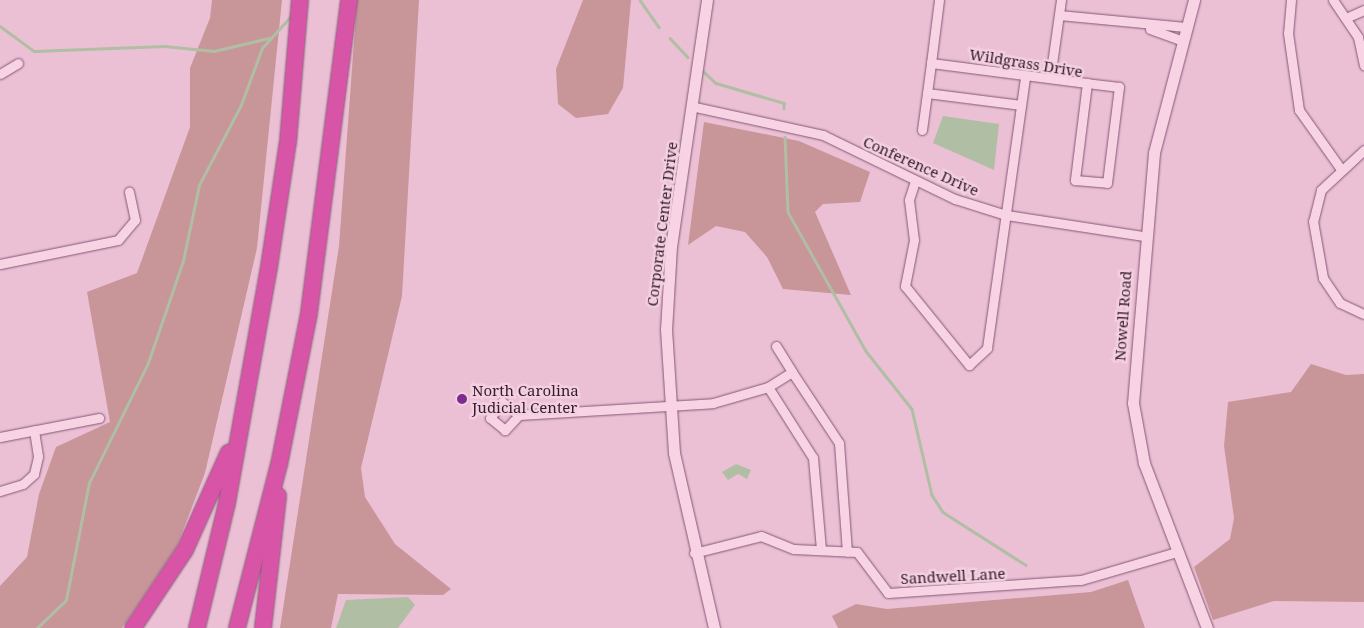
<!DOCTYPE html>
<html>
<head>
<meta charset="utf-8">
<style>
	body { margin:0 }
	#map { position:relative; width:1364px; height:628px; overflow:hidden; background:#ebc0d5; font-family:"Noto Serif",serif }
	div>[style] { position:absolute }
	.green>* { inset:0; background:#c89599 }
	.water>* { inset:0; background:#b0bea3 }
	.stream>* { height:2.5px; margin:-1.25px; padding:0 1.25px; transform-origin:1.25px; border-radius:1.25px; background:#b0bea3 }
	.roads { filter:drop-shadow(0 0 1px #835975) drop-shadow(0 0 1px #835975) }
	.minor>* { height:9px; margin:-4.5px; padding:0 4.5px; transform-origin:4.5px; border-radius:4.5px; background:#f7d3e4 }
	.tertiary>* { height:11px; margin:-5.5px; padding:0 5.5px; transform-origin:5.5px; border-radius:5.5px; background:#f7d3e4 }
	.motorway>* { height:16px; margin:-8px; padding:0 8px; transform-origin:8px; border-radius:8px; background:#d754a6 }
	.dots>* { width:14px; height:14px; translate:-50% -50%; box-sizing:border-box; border:2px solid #f3cfe0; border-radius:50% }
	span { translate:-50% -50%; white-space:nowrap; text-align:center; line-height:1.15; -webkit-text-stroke:5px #f3cfe0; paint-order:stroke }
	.street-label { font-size:15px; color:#341d2d }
	.poi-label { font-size:15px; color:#341d2d }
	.left { translate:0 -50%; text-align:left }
</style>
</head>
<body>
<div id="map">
	<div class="green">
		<div style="clip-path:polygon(212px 0,282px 0,257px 248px,205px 473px,177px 546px,122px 628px,0 628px,0 586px,27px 557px,39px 494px,56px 447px,110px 422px,87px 292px,137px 273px,190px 127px,190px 68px,210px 18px)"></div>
		<div style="clip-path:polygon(357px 0,419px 0,402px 296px,361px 468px,365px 497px,395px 544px,451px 589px,443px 595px,338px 594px,331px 628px,280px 628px,339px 246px)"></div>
		<div style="clip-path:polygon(583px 0,631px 0,623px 88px,608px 114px,576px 118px,558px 104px,556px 69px)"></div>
		<div style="clip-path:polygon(704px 122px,799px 141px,870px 172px,860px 202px,823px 204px,815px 212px,851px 295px,783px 289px,767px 257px,745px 232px,716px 226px,688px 245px)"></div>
		<div style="clip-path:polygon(1311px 364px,1346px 375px,1364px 374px,1364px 602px,1274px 601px,1213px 620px,1194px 567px,1230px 539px,1234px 518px,1224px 446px,1228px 402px,1291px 392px)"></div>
		<div style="clip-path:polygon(1128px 580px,1145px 628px,838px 628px,832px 616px,856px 604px,887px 609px,1091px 592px)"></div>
	</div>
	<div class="water">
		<div style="clip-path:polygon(943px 116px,999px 124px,994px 170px,933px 143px)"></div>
		<div style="clip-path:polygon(736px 464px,751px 470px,747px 479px,738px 474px,728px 480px,722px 472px)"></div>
		<div style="clip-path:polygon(408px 597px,415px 605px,398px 628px,336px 628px,346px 600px)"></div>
	</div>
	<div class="stream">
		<div style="left:640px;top:0;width:33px;rotate:55deg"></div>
		<div style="left:0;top:26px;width:42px;rotate:36.3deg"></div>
		<div style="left:34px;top:51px;width:130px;rotate:-2.2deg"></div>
		<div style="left:164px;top:46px;width:50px;rotate:5.7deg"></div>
		<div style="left:214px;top:51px;width:57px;rotate:-13.3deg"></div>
		<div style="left:670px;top:38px;width:26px;rotate:47deg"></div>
		<div style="left:703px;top:71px;width:18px;rotate:43deg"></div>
		<div style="left:716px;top:83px;width:71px;rotate:16.4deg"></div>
		<div style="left:784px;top:103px;width:5px;rotate:90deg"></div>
		<div style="left:785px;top:137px;width:75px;rotate:87.7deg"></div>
		<div style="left:788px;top:212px;width:159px;rotate:60.7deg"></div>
		<div style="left:866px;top:351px;width:74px;rotate:51.6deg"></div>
		<div style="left:912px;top:409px;width:88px;rotate:76.9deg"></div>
		<div style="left:932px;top:495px;width:20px;rotate:57deg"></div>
		<div style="left:943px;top:512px;width:98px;rotate:32.6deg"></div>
		<div style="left:37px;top:628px;width:40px;rotate:-44deg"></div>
		<div style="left:66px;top:600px;width:119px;rotate:-78.9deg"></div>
		<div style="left:89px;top:483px;width:134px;rotate:-63.8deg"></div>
		<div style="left:148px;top:363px;width:108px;rotate:-71.1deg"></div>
		<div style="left:183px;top:261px;width:78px;rotate:-78.1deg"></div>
		<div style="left:199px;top:185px;width:90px;rotate:-62.3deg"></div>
		<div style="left:241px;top:105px;width:61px;rotate:-69.8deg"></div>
		<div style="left:262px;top:48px;width:45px;rotate:-47.7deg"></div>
	</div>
	<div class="roads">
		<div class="minor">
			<div style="left:939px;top:0;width:64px;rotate:97.2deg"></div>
			<div style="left:931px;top:63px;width:157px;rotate:7.3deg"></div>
			<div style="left:1087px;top:83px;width:98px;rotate:97.1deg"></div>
			<div style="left:1075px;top:180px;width:32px;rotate:5deg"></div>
			<div style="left:1107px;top:183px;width:97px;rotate:-82.9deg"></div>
			<div style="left:1119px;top:87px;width:32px;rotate:-173deg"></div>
			<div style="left:1291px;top:0;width:33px;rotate:95deg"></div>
			<div style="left:1288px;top:33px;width:78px;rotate:81.9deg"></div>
			<div style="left:1299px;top:110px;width:71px;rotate:54.7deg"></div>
			<div style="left:1333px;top:0;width:45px;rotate:56deg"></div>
			<div style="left:1358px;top:37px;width:29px;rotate:78deg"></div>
			<div style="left:1059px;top:15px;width:127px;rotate:5.4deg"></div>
			<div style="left:1348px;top:17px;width:17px;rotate:-24deg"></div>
			<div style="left:1150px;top:29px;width:33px;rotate:20deg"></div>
			<div style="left:0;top:74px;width:21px;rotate:-31deg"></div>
			<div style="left:1050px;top:78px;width:79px;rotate:-82deg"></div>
			<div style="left:927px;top:93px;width:95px;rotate:7.3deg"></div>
			<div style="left:691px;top:106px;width:135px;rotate:12.4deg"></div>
			<div style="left:823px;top:135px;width:147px;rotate:25.9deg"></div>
			<div style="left:955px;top:199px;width:53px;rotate:17.4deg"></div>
			<div style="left:1006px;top:215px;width:140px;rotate:8.7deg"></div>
			<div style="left:922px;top:130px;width:68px;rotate:-82.3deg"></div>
			<div style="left:1364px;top:150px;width:59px;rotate:137.1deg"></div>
			<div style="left:1321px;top:190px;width:32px;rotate:104deg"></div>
			<div style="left:1313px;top:221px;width:58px;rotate:80deg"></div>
			<div style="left:1323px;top:278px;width:30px;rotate:56deg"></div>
			<div style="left:1340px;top:303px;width:26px;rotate:25deg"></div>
			<div style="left:915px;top:181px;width:20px;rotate:108deg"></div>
			<div style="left:909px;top:200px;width:40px;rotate:82.9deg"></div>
			<div style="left:914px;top:240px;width:47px;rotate:101.1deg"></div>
			<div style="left:905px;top:286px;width:102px;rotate:51deg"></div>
			<div style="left:969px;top:365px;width:25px;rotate:-43deg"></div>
			<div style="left:987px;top:348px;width:275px;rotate:-82deg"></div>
			<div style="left:0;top:264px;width:120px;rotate:-11.5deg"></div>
			<div style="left:118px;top:240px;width:26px;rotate:-50deg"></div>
			<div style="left:135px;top:220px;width:29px;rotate:-102deg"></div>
			<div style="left:776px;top:346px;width:31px;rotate:58deg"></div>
			<div style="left:768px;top:387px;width:28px;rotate:-32deg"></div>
			<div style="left:792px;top:372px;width:85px;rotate:56.5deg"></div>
			<div style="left:839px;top:443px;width:109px;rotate:85.8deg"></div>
			<div style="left:519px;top:415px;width:21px;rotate:133deg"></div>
			<div style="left:505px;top:430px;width:19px;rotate:-141deg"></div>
			<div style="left:490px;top:418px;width:20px;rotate:-53deg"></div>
			<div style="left:502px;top:402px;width:21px;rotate:37deg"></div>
			<div style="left:519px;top:415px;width:194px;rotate:-3.5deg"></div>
			<div style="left:713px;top:403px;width:57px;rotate:-16.2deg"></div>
			<div style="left:768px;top:387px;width:84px;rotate:57.6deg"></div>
			<div style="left:813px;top:458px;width:91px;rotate:85deg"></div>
			<div style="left:0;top:437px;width:101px;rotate:-10.9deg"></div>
			<div style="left:0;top:491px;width:24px;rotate:-17deg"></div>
			<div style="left:23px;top:484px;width:15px;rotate:-42deg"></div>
			<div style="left:34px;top:474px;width:18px;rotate:-77deg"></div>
			<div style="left:38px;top:456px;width:26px;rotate:-99deg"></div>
			<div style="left:694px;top:553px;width:69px;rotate:-14.2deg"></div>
			<div style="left:761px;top:536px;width:35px;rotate:22deg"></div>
			<div style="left:794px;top:549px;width:63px;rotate:2.7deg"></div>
			<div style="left:857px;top:552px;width:51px;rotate:52.9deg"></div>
			<div style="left:888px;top:593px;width:193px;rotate:-3.9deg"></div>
			<div style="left:1081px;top:580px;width:100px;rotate:-16.3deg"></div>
		</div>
		<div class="tertiary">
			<div style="left:707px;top:0;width:249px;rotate:98.3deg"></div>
			<div style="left:671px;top:246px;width:83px;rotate:93.4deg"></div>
			<div style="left:666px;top:329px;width:124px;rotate:86.3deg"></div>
			<div style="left:674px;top:453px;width:180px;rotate:77.1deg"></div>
			<div style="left:1194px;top:0;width:158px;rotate:104.7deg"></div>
			<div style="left:1154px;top:153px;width:251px;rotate:94.8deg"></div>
			<div style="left:1133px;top:403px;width:61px;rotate:79.6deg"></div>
			<div style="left:1144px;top:463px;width:177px;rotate:69.1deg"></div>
		</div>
		<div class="motorway">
			<div style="left:133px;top:628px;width:94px;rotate:-56.3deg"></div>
			<div style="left:185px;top:550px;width:107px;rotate:-65.8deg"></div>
			<div style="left:197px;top:628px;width:129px;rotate:-76.5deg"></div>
			<div style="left:227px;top:503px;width:240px;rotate:-79.9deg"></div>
			<div style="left:269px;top:267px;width:126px;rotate:-81.4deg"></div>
			<div style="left:288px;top:142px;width:143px;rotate:-85.2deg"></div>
			<div style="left:237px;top:628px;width:168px;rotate:-75.6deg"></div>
			<div style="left:279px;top:465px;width:155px;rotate:-78.8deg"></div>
			<div style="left:309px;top:313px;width:316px;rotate:-82.7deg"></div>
			<div style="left:263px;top:628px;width:133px;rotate:-83.5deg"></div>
		</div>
	</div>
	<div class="dots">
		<div style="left:462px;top:399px;background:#7c2c8f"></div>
	</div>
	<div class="street-label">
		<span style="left:1026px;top:63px;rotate:9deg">Wildgrass Drive</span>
		<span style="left:921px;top:166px;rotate:24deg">Conference Drive</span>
		<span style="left:662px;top:224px;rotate:-83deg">Corporate Center Drive</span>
		<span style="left:1123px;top:316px;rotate:-86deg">Nowell Road</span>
		<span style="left:953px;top:576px;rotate:-3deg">Sandwell Lane</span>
	</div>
	<div class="poi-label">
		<span class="left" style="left:472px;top:399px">North Carolina<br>Judicial Center</span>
	</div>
</div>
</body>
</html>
